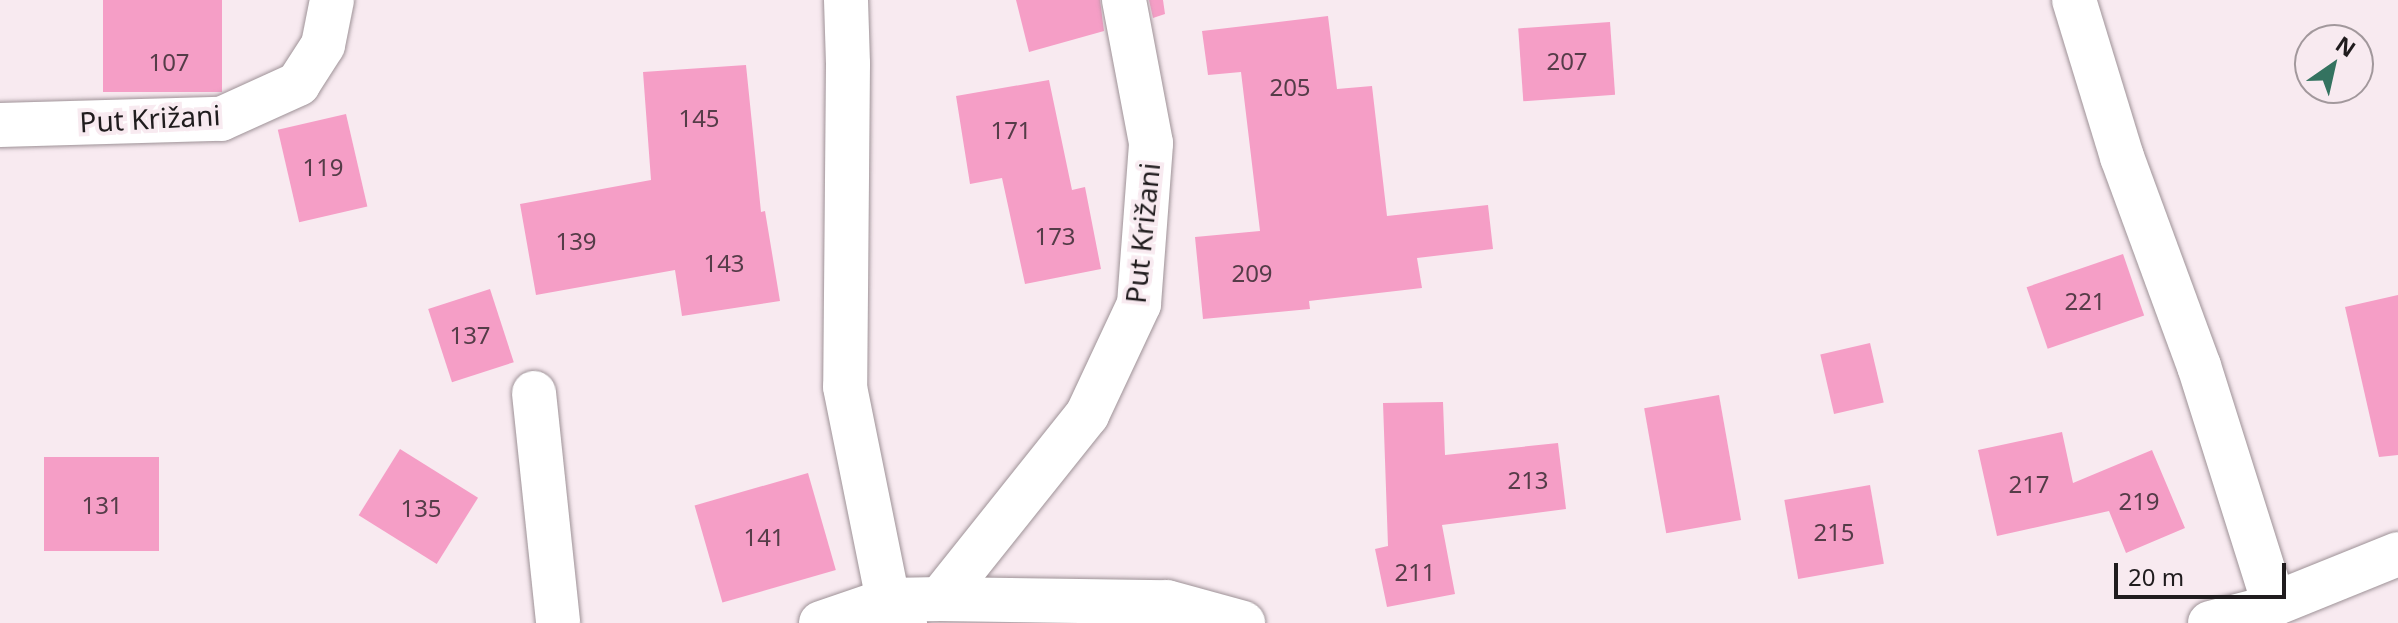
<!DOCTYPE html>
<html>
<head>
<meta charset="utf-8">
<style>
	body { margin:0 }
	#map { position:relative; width:2398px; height:623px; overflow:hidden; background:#f8eaf0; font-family:"Noto Sans",sans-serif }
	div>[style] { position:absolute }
	.building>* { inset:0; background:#f59ec6; transform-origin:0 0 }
	.roads { filter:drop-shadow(0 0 2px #9e9297) drop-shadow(0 0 2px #9e9297) }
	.minor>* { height:44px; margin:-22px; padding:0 22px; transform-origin:22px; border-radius:22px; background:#fff }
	span { translate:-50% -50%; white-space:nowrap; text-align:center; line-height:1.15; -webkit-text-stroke:8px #f8eaf0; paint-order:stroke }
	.number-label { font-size:24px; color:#553c48 }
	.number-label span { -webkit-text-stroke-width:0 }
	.street-label { font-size:28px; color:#201c1e }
	.north { position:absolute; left:2294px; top:24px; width:80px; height:80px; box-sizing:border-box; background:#f8eaf0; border:2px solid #a2989c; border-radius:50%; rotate:34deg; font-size:22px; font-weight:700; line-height:32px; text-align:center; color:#201c1e }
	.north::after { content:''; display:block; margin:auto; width:28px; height:36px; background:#347360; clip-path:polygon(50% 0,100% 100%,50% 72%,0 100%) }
	.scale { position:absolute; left:2114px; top:563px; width:172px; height:36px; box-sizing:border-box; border:4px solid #201c1e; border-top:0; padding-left:10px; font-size:24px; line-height:28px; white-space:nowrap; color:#201c1e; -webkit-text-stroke:6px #f8eaf0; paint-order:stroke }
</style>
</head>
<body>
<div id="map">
	<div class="building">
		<div style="left:103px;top:0;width:119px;height:92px"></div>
		<div style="clip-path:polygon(1016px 0,1100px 0,1104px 31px,1029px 52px)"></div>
		<div style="clip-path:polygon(1149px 0,1163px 0,1165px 14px,1153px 18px)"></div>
		<div style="clip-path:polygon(1328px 16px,1337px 89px,1372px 86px,1387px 216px,1488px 205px,1493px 249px,1417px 258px,1422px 288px,1309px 301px,1310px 309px,1203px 319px,1195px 237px,1260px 231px,1241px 72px,1208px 75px,1202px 31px)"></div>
		<div style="left:1610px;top:22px;width:73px;height:92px;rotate:86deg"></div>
		<div style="clip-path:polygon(746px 65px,761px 212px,765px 211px,780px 301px,682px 316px,675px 270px,536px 295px,520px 204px,651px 180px,643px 72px)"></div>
		<div style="clip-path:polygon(1049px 80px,1072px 190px,1085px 187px,1101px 269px,1025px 284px,1002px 178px,970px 184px,956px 96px)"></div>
		<div style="left:346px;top:114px;width:95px;height:70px;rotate:77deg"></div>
		<div style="left:2123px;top:254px;width:65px;height:102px;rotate:71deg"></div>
		<div style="left:490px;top:289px;width:77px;height:65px;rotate:72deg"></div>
		<div style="clip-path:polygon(2398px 295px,2398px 455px,2379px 457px,2345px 307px)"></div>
		<div style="left:1870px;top:343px;width:61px;height:51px;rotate:77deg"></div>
		<div style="left:1719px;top:395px;width:127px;height:76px;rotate:80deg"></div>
		<div style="clip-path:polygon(1443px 402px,1445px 455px,1558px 443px,1566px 509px,1442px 525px,1455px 594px,1387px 607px,1375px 549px,1388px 546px,1383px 403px)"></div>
		<div style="clip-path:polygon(2062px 432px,2073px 483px,2152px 450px,2185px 528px,2126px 553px,2109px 511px,1997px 536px,1978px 450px)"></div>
		<div style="left:400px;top:449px;width:92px;height:78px;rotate:32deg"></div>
		<div style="left:159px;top:457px;width:94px;height:115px;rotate:90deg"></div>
		<div style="left:808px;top:473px;width:101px;height:118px;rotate:74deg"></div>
		<div style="left:1870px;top:485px;width:80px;height:87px;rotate:80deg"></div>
	</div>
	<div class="roads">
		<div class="minor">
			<div style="left:846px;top:0;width:64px;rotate:88.2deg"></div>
			<div style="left:848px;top:64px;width:323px;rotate:90.5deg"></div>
			<div style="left:845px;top:387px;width:217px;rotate:78.6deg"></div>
			<div style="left:888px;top:600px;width:29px;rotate:54deg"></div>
			<div style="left:2074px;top:0;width:164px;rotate:73deg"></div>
			<div style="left:2122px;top:157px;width:223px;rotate:69.8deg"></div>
			<div style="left:2199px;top:366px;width:250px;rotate:72.5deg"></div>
			<div style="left:0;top:125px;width:221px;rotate:-1.6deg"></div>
			<div style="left:221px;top:119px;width:85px;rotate:-24.4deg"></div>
			<div style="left:298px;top:84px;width:46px;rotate:-57.3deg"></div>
			<div style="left:323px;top:45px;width:46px;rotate:-78.7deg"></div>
			<div style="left:534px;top:393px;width:231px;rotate:84deg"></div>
			<div style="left:940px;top:599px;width:236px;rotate:-51.4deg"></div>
			<div style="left:1087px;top:415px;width:123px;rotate:-64.9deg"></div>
			<div style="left:1139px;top:304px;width:161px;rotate:-85.7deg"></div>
			<div style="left:1151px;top:143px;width:146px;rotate:-100.7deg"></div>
			<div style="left:821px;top:623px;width:71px;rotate:-18.9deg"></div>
			<div style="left:888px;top:600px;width:52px;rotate:-1.1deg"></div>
			<div style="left:940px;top:599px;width:227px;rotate:0.8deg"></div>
			<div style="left:1167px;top:602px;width:79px;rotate:15.4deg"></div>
			<div style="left:2210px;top:623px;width:49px;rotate:-14.3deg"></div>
			<div style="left:2257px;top:611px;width:152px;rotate:-22deg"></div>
		</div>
	</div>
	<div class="number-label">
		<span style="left:1567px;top:61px">207</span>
		<span style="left:169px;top:62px">107</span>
		<span style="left:1290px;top:87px">205</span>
		<span style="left:699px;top:118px">145</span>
		<span style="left:1011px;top:130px">171</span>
		<span style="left:323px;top:167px">119</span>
		<span style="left:1055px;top:236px">173</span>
		<span style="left:576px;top:241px">139</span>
		<span style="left:724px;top:263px">143</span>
		<span style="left:1252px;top:273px">209</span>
		<span style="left:2085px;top:301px">221</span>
		<span style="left:470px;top:335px">137</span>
		<span style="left:1528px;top:480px">213</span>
		<span style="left:2029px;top:484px">217</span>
		<span style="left:2139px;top:501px">219</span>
		<span style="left:102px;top:505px">131</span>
		<span style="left:421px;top:508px">135</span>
		<span style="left:1834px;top:532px">215</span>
		<span style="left:764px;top:537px">141</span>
		<span style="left:1415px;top:572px">211</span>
	</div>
	<div class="street-label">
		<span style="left:150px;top:118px;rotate:-3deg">Put Križani</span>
		<span style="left:1142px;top:233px;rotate:-84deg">Put Križani</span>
	</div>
	<div class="north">N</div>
	<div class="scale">20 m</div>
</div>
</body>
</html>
